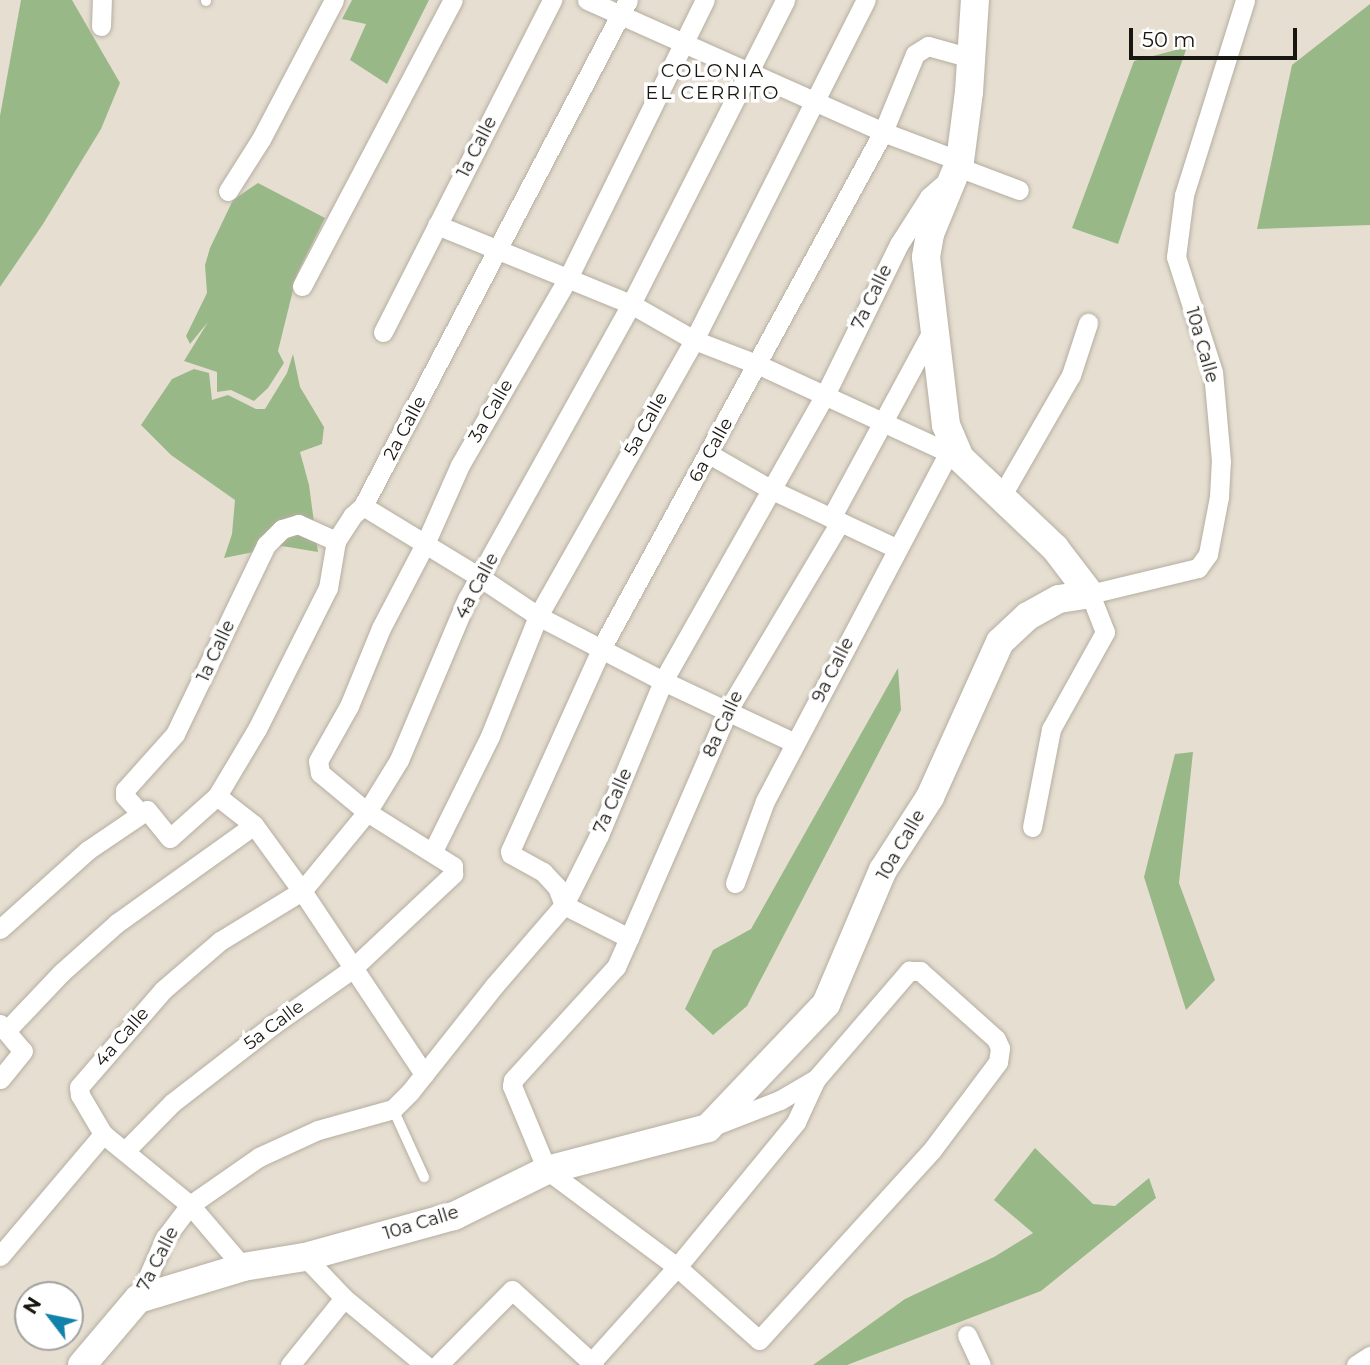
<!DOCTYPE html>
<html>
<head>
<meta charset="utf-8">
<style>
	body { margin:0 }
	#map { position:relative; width:1370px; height:1365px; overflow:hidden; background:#e6dfd1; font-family:Montserrat,sans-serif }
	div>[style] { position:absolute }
	.green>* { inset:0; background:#99b888 }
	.roads { filter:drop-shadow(0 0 2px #b5aea1) drop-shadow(0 0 2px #b5aea1) }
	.lane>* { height:10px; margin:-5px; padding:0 5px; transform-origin:5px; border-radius:5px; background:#fff }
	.street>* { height:19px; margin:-9.5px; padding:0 9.5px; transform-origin:9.5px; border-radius:9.5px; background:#fff }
	.secondary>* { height:28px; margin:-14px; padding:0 14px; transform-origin:14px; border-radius:14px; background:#fff }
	span { translate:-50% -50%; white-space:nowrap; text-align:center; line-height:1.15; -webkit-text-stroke:7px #fff; paint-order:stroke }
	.street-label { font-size:18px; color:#181611 }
	.neighbourhood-label { font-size:19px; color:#181611; letter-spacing:2px }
	.north { position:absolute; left:14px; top:1281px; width:70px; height:70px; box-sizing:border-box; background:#fff; border:2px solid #a3a2a0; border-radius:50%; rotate:302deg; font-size:19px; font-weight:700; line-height:28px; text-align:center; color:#181611 }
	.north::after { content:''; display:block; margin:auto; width:24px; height:32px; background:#1182a9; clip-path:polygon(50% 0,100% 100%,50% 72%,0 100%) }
	.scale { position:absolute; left:1129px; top:28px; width:168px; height:32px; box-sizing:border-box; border:4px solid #181611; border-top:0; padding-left:9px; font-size:21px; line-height:24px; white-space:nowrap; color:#181611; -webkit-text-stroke:5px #fff; paint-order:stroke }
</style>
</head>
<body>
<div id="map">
	<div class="green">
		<div style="clip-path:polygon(21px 0,72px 0,120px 83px,101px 129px,43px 224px,0 287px,0 116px)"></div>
		<div style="clip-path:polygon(352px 0,429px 0,387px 84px,350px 60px,366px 24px,342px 19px)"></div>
		<div style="clip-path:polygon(1370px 4px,1370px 225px,1257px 229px,1292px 65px)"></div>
		<div style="clip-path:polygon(1187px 47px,1118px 244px,1072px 228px,1134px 61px)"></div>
		<div style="clip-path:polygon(258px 183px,325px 218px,297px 274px,278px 351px,284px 363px,268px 388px,254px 401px,231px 390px,217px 392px,217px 372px,184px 361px,208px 322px,190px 344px,186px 336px,207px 293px,205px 265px,210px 248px,233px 200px)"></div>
		<div style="clip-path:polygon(293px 354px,300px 387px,324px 427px,322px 444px,300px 452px,309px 485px,318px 552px,282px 546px,224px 558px,232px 534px,235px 500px,171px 455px,141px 425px,172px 379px,194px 369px,209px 373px,212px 400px,228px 395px,256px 409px,265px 409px,287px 373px)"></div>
		<div style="clip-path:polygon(898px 668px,901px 710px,747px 1006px,713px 1035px,685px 1009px,713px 950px,751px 929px)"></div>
		<div style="clip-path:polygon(1193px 752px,1179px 883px,1215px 980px,1186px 1010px,1144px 877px,1175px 754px)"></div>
		<div style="clip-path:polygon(1035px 1148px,1093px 1204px,1115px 1206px,1149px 1178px,1156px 1198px,1041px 1291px,847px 1365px,813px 1365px,905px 1299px,994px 1257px,1033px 1233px,994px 1200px)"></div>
	</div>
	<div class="roads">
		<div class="lane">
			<div style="left:206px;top:1px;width:1px;rotate:-90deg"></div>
			<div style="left:393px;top:1109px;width:75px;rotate:65.5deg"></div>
		</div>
		<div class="street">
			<div style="left:587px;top:0;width:324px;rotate:24deg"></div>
			<div style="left:883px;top:132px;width:82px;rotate:20.6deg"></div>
			<div style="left:101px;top:26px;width:26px;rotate:-88deg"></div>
			<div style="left:958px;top:167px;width:65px;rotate:20.7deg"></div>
			<div style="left:228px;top:191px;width:62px;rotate:-57.6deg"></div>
			<div style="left:261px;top:139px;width:157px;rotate:-62.3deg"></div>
			<div style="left:437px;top:225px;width:209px;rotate:22.2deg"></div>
			<div style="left:631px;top:304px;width:73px;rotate:29.7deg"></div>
			<div style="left:694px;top:340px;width:70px;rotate:21deg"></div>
			<div style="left:759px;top:365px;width:221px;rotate:24.8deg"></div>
			<div style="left:302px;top:286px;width:323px;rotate:-62.2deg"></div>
			<div style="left:383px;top:332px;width:373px;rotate:-63deg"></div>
			<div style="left:709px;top:454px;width:73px;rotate:29.7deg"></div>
			<div style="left:772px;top:490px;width:137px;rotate:25.1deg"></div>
			<div style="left:1002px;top:495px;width:138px;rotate:-60.1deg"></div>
			<div style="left:1071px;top:375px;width:55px;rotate:-71.9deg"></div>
			<div style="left:363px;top:506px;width:138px;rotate:31.4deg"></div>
			<div style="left:481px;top:578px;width:69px;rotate:33.7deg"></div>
			<div style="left:538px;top:616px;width:141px;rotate:27.5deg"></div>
			<div style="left:663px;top:681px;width:146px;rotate:25.2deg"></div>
			<div style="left:831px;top:518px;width:218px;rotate:-61.6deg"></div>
			<div style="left:217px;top:796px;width:47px;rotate:38.1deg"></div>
			<div style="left:254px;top:825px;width:82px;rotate:54deg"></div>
			<div style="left:302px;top:891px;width:220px;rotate:56.3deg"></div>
			<div style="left:141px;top:814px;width:24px;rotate:-132deg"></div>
			<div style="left:125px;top:796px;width:6px;rotate:-90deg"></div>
			<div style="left:125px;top:790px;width:75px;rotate:-48.2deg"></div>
			<div style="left:175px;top:734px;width:210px;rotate:-64.3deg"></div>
			<div style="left:266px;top:545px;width:23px;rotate:-45deg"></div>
			<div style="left:282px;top:529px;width:17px;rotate:-17deg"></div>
			<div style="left:298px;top:524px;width:42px;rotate:24.1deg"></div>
			<div style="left:1032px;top:827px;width:100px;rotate:-79deg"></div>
			<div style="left:1051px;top:729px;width:111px;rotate:-60.9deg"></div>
			<div style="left:1105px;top:632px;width:41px;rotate:-111.5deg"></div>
			<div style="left:1090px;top:594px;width:111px;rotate:-13.5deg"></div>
			<div style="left:1198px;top:568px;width:17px;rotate:-54deg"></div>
			<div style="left:1208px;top:554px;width:58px;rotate:-79.1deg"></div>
			<div style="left:1219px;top:497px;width:36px;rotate:-87deg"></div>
			<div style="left:1221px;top:461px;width:89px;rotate:-95.1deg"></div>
			<div style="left:1213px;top:372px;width:121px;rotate:-107.8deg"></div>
			<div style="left:1176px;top:257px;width:63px;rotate:-82.6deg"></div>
			<div style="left:1184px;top:195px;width:204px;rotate:-72.6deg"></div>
			<div style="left:433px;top:851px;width:128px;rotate:-63.6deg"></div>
			<div style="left:490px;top:736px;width:129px;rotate:-68.2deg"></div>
			<div style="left:538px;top:616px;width:317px;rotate:-60.5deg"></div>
			<div style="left:694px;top:340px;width:381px;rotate:-63.2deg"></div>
			<div style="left:735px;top:883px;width:87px;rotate:-69.9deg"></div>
			<div style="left:765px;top:801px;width:383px;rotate:-62.2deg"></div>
			<div style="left:0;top:929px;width:118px;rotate:-41.9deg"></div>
			<div style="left:88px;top:850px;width:71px;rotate:-34.1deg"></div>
			<div style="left:147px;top:810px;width:36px;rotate:51deg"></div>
			<div style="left:170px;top:838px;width:63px;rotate:-41.8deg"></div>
			<div style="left:217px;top:796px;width:78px;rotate:-59.2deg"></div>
			<div style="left:257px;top:729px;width:158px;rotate:-63.3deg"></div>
			<div style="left:328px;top:588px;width:48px;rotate:-80.3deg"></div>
			<div style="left:336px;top:541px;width:30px;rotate:-57deg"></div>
			<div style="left:352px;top:516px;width:15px;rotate:-42deg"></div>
			<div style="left:363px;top:506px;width:571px;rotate:-62.36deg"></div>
			<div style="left:629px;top:938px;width:249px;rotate:-66.5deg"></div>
			<div style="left:728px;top:710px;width:219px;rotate:-59.2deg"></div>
			<div style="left:0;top:1024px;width:35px;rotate:50deg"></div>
			<div style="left:23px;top:1051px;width:36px;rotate:129deg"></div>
			<div style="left:6px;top:1031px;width:80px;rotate:-46.5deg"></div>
			<div style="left:61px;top:973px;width:75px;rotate:-41.8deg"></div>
			<div style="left:117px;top:923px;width:168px;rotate:-35.6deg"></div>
			<div style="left:716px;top:1125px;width:69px;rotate:-21.3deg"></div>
			<div style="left:780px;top:1100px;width:42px;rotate:-30.3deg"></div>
			<div style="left:816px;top:1079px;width:143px;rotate:-49.3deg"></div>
			<div style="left:909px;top:971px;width:11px"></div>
			<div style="left:920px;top:971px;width:102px;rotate:41.8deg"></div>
			<div style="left:996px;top:1039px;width:10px;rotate:66deg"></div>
			<div style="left:1000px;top:1048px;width:14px;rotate:98deg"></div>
			<div style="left:998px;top:1062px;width:110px;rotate:126.9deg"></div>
			<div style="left:932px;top:1150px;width:257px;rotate:132.3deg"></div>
			<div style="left:759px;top:1340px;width:110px;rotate:-138.3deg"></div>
			<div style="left:677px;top:1267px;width:162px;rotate:-143.3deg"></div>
			<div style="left:547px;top:1170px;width:91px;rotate:-112.6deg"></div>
			<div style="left:512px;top:1086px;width:6px;rotate:-81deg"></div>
			<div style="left:513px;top:1080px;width:153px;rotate:-47.7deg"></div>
			<div style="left:616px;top:967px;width:32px;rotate:-66deg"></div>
			<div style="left:629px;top:938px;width:73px;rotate:-153.1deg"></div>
			<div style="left:564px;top:905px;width:19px;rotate:-111deg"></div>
			<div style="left:557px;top:887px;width:21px;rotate:-133deg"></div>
			<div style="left:543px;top:872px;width:37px;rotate:-151deg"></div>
			<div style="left:511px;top:854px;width:3px;rotate:-108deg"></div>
			<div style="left:510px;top:851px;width:224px;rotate:-65.7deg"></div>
			<div style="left:602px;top:647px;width:587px;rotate:-61.38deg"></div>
			<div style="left:883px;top:132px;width:84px;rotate:-67.7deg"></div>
			<div style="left:915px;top:54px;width:15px;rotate:-32deg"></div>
			<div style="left:928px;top:46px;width:45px;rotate:15.6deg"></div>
			<div style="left:126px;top:1150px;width:66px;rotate:-45.6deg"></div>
			<div style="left:172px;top:1103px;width:129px;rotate:-37.8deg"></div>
			<div style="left:274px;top:1024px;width:95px;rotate:-35.2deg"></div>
			<div style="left:352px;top:969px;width:139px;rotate:-43.2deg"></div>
			<div style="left:453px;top:874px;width:8px;rotate:-90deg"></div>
			<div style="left:453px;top:866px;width:102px;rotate:-147.9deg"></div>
			<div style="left:367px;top:812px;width:61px;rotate:-140.3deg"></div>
			<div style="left:320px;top:773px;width:12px;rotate:-99deg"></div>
			<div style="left:318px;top:761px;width:63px;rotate:-60.6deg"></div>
			<div style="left:349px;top:706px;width:84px;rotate:-67.7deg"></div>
			<div style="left:381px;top:628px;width:95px;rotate:-62.4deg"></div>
			<div style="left:425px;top:544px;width:86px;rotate:-66.1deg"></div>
			<div style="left:460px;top:465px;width:216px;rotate:-60deg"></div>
			<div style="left:568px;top:278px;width:310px;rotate:-63.8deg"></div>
			<div style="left:0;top:1256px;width:160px;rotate:-49.8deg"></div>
			<div style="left:305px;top:1257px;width:57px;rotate:46.4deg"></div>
			<div style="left:344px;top:1298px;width:105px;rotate:39.6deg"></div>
			<div style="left:243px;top:1267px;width:82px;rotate:-130.5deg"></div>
			<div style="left:190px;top:1205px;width:112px;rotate:-140.8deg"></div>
			<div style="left:103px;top:1134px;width:45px;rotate:-120.5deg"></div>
			<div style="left:80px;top:1095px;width:8px;rotate:-97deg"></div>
			<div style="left:79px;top:1087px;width:128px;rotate:-49.1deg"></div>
			<div style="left:163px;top:990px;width:75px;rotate:-40.7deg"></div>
			<div style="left:220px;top:941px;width:96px;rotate:-31.4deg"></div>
			<div style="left:302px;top:891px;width:102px;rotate:-50.6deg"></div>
			<div style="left:367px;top:812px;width:61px;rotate:-58.4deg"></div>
			<div style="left:399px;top:760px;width:175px;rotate:-67.1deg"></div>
			<div style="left:467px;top:599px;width:338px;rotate:-60.9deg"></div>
			<div style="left:631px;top:304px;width:341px;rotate:-63.1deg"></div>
			<div style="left:138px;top:1299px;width:67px;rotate:-66.1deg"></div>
			<div style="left:165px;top:1238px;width:41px;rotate:-52.9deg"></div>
			<div style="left:190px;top:1205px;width:84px;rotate:-34.8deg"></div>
			<div style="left:259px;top:1157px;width:65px;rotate:-24.6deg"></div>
			<div style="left:318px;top:1130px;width:78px;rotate:-15.6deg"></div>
			<div style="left:393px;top:1109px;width:24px;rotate:-45deg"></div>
			<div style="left:410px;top:1092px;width:135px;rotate:-51.6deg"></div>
			<div style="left:494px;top:986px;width:107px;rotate:-49.2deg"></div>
			<div style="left:564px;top:905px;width:78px;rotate:-63.4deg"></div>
			<div style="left:599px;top:835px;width:167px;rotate:-67.4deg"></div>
			<div style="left:663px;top:681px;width:329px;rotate:-60.5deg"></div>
			<div style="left:825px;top:395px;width:168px;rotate:-63.9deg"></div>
			<div style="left:899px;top:244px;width:56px;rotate:-57.4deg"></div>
			<div style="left:929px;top:197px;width:29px;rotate:-41deg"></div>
			<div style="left:967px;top:1335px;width:33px;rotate:65deg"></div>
			<div style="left:290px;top:1365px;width:86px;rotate:-51.1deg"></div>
			<div style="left:438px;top:1365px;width:105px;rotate:-45.4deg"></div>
			<div style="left:512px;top:1290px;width:111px;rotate:42.4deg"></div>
			<div style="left:589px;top:1365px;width:132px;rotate:-48.1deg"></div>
			<div style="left:677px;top:1267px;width:188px;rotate:-50.6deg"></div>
			<div style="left:796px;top:1122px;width:47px;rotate:-65.1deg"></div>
			<div style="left:1356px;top:1365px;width:17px;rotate:-33deg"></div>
		</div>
		<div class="secondary">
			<div style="left:82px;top:1365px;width:87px;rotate:-49.7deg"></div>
			<div style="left:138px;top:1299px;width:110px;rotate:-16.9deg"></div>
			<div style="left:243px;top:1267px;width:63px;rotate:-9.2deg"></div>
			<div style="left:305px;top:1257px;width:155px;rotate:-15.4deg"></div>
			<div style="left:454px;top:1216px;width:104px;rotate:-26.3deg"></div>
			<div style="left:547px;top:1170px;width:166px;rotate:-14.6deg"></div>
			<div style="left:708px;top:1128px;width:171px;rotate:-46.4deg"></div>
			<div style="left:826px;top:1004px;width:146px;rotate:-67deg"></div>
			<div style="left:883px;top:870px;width:87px;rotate:-57.2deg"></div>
			<div style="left:930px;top:797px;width:170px;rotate:-65.7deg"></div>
			<div style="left:1000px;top:642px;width:38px;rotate:-43deg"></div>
			<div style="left:1028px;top:616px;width:35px;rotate:-29deg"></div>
			<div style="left:1059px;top:599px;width:31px;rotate:-9deg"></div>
			<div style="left:1090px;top:594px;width:58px;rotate:-127.3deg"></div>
			<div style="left:1055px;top:548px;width:131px;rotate:-136.5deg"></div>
			<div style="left:960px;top:458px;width:36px;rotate:-113deg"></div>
			<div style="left:946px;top:425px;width:169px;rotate:-96.8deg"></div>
			<div style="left:926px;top:257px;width:23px;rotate:-80deg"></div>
			<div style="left:930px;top:234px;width:79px;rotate:-67.7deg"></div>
			<div style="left:960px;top:161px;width:70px;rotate:-82.6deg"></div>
			<div style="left:969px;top:92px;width:92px;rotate:-86.3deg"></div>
		</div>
	</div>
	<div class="street-label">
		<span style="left:477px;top:147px;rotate:-63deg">1a Calle</span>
		<span style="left:872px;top:297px;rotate:-64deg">7a Calle</span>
		<span style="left:1202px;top:345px;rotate:74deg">10a Calle</span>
		<span style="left:491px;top:411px;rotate:-60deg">3a Calle</span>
		<span style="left:646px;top:424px;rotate:-61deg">5a Calle</span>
		<span style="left:405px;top:428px;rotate:-62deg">2a Calle</span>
		<span style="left:711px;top:450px;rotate:-61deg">6a Calle</span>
		<span style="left:477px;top:586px;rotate:-62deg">4a Calle</span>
		<span style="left:216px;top:651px;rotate:-65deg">1a Calle</span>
		<span style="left:833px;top:670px;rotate:-63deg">9a Calle</span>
		<span style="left:723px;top:724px;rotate:-65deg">8a Calle</span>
		<span style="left:613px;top:801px;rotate:-66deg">7a Calle</span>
		<span style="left:901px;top:845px;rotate:-60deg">10a Calle</span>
		<span style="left:274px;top:1025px;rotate:-37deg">5a Calle</span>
		<span style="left:122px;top:1037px;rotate:-49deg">4a Calle</span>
		<span style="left:421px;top:1223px;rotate:-17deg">10a Calle</span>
		<span style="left:158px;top:1259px;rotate:-63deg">7a Calle</span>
	</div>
	<div class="neighbourhood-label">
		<span style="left:713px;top:82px">COLONIA<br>EL CERRITO</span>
	</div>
	<div class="north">N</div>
	<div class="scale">50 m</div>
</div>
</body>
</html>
